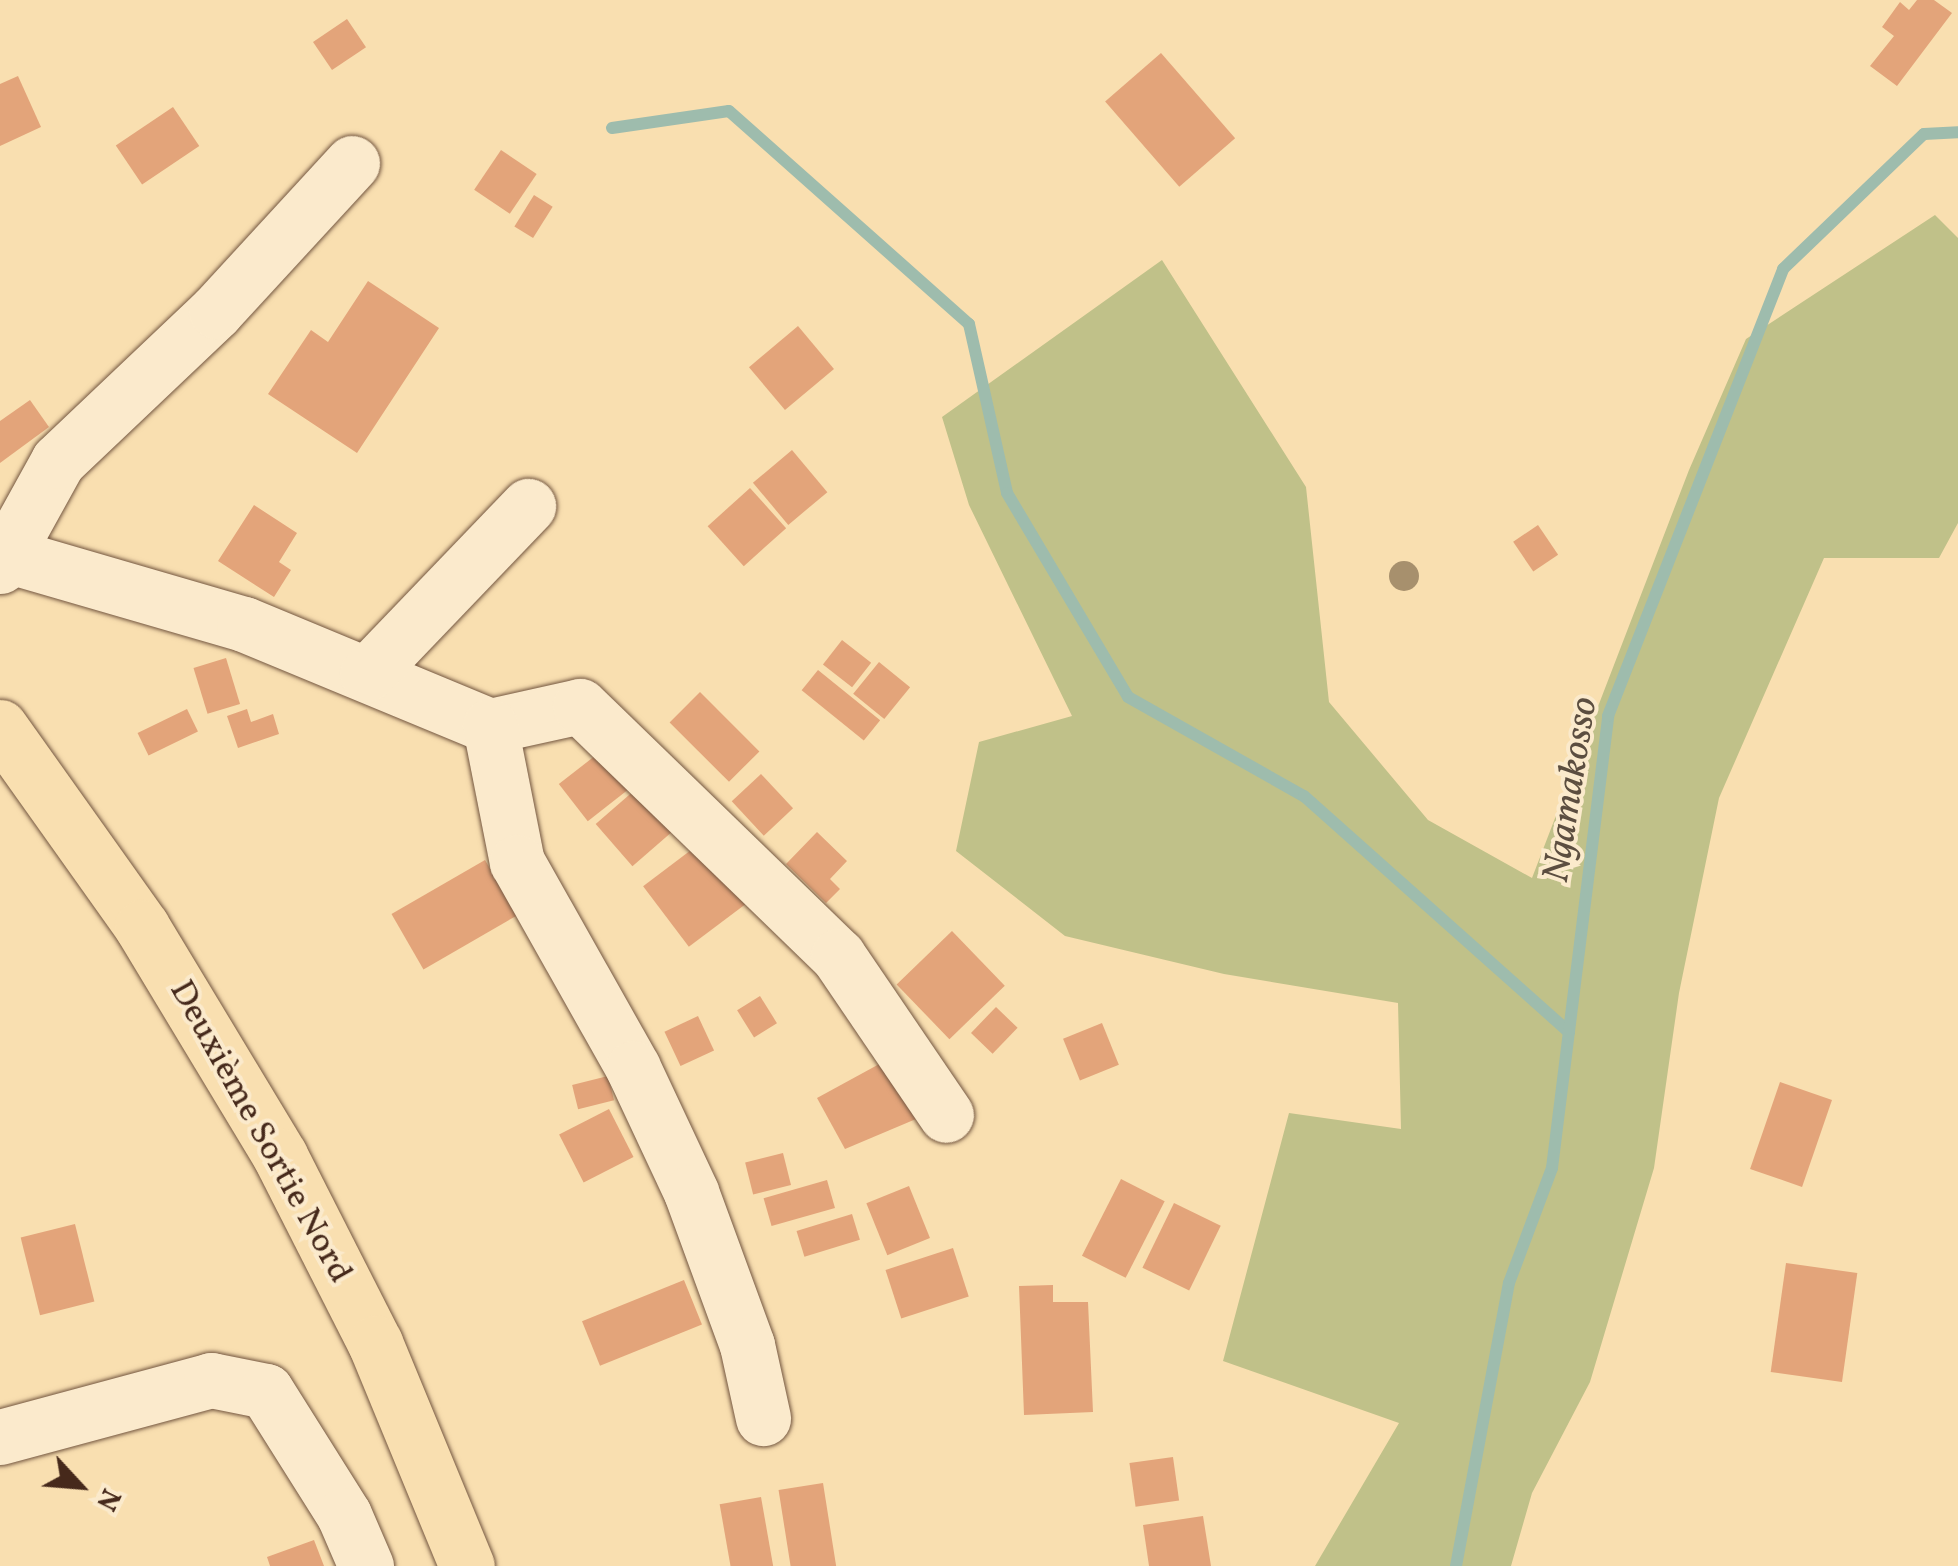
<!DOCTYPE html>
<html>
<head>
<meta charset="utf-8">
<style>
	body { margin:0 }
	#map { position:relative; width:1958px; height:1566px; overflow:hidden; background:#f9dfb0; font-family:Vollkorn,serif }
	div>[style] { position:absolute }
	.green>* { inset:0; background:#c0c189 }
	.stream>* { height:12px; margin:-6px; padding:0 6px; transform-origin:6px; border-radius:6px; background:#9ebcad }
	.building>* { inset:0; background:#e3a47a; transform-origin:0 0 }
	.roads { filter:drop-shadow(0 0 2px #735640) drop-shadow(0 0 2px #735640) }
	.minor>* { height:55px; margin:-27.5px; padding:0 27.5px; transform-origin:27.5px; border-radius:27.5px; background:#fbeacc }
	.major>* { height:55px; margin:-27.5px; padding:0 27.5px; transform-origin:27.5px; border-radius:27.5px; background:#f9dfb0 }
	.trees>* { width:30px; height:30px; margin:-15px; border-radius:50%; background:#a7906d }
	span { translate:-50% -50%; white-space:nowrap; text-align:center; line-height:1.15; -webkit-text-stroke:8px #fbeacc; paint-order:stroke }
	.street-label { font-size:35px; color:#46291b }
	.water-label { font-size:38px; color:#5c4e40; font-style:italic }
	.north { position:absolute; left:30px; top:1436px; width:100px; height:100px; -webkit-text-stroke:8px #fbeacc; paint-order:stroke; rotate:116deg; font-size:28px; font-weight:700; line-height:40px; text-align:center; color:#46291b }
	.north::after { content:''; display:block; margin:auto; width:35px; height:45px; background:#46291b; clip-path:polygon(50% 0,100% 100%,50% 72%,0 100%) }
</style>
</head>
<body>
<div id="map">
	<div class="green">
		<div style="clip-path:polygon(1935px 215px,1958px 238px,1958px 523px,1939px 558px,1824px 558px,1719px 798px,1679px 993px,1654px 1168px,1590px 1382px,1532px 1493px,1511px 1566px,1315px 1566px,1399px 1423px,1223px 1361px,1289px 1113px,1401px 1129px,1398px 1003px,1224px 974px,1065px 936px,956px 851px,979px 742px,1072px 716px,969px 505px,942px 417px,1162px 260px,1306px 487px,1329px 702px,1428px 820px,1532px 878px,1689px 470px,1746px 339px)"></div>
	</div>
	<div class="stream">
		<div style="left:612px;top:128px;width:118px;rotate:-8.3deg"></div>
		<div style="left:729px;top:111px;width:321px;rotate:41.6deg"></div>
		<div style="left:969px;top:324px;width:173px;rotate:77.3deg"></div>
		<div style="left:1007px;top:493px;width:237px;rotate:59.3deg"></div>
		<div style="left:1128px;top:697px;width:202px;rotate:29.4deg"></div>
		<div style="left:1304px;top:796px;width:355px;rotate:41.7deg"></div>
		<div style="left:1456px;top:1566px;width:288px;rotate:-79.4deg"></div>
		<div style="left:1509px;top:1283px;width:123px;rotate:-69.5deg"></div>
		<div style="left:1552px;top:1168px;width:455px;rotate:-82.9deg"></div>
		<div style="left:1608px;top:716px;width:480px;rotate:-68.6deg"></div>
		<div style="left:1783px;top:269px;width:195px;rotate:-43.8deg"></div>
		<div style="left:1924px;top:134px;width:34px;rotate:-3deg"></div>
	</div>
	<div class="building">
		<div style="clip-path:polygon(1917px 0,1934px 0,1952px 13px,1897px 86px,1870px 66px,1894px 36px,1882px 27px,1900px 2px,1909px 10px)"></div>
		<div style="left:347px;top:19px;width:34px;height:41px;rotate:56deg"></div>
		<div style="left:1161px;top:53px;width:113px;height:74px;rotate:49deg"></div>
		<div style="clip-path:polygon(18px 76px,41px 127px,0 146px,0 84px)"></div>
		<div style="left:173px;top:107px;width:47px;height:69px;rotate:56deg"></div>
		<div style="left:501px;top:150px;width:43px;height:48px;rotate:34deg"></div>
		<div style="left:534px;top:195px;width:22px;height:37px;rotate:32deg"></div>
		<div style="clip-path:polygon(368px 281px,439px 328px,357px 453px,268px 394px,311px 330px,328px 342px)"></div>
		<div style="left:798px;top:326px;width:56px;height:64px;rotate:50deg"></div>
		<div style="clip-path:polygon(30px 400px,49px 427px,0 463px,0 421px)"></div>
		<div style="left:792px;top:450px;width:55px;height:51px;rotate:50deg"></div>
		<div style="left:750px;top:488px;width:54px;height:57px;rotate:48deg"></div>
		<div style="clip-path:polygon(254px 505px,297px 533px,279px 562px,291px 570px,274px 597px,218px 561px)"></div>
		<div style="left:1538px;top:525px;width:36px;height:30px;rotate:56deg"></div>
		<div style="left:842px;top:640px;width:37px;height:31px;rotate:38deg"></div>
		<div style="left:226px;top:658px;width:48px;height:34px;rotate:73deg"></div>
		<div style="left:879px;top:662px;width:40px;height:41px;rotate:39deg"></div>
		<div style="left:818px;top:670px;width:80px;height:26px;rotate:39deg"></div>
		<div style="left:700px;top:692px;width:84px;height:43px;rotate:45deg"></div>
		<div style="left:187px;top:709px;width:25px;height:55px;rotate:64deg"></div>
		<div style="clip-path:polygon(247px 709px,251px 722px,273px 714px,279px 734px,238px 748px,227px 716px)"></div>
		<div style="left:614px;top:741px;width:47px;height:70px;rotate:52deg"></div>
		<div style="left:761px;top:774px;width:47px;height:40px;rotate:47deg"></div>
		<div style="left:644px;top:782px;width:56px;height:64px;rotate:49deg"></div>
		<div style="clip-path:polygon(817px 832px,847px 861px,830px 879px,840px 889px,826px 903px,786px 864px)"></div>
		<div style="left:703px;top:841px;width:76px;height:75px;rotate:53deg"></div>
		<div style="left:485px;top:860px;width:64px;height:108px;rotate:60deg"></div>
		<div style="left:952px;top:931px;width:76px;height:77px;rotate:46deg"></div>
		<div style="left:760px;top:996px;width:32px;height:27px;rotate:58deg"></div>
		<div style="left:996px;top:1007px;width:30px;height:36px;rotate:44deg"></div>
		<div style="left:698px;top:1016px;width:38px;height:37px;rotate:65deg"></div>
		<div style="left:1102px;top:1023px;width:45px;height:42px;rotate:68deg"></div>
		<div style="clip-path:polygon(894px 1056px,916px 1119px,845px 1149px,817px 1098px)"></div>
		<div style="left:608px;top:1076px;width:25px;height:37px;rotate:76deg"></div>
		<div style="left:1780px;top:1082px;width:55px;height:92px;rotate:19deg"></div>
		<div style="left:609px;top:1109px;width:54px;height:56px;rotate:63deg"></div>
		<div style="left:783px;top:1153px;width:33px;height:39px;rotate:76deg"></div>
		<div style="left:1121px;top:1179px;width:49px;height:86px;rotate:27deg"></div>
		<div style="left:827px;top:1180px;width:29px;height:66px;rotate:74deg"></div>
		<div style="left:909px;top:1186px;width:56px;height:46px;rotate:68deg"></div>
		<div style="left:1174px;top:1203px;width:52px;height:72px;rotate:26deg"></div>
		<div style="left:852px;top:1214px;width:27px;height:58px;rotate:73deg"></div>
		<div style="left:75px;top:1224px;width:80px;height:56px;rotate:76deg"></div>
		<div style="left:953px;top:1248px;width:51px;height:71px;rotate:72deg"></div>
		<div style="left:1786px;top:1263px;width:72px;height:110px;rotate:8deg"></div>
		<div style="left:684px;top:1280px;width:48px;height:110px;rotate:68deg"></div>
		<div style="clip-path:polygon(1053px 1285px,1053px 1302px,1088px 1302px,1093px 1412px,1024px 1415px,1019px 1286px)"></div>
		<div style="left:1173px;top:1457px;width:44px;height:44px;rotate:82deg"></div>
		<div style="left:823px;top:1483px;width:84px;height:45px;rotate:81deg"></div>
		<div style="left:761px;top:1497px;width:70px;height:42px;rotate:80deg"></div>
		<div style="clip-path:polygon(1203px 1516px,1211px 1566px,1149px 1566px,1143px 1525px)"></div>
		<div style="clip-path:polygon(314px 1540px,324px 1566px,270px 1566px,267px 1557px)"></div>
	</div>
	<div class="roads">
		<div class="minor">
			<div style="left:10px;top:556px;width:244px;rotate:16.2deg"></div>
			<div style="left:244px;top:624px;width:266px;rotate:22.5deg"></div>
			<div style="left:490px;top:726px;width:92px;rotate:-12.5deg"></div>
			<div style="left:580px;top:706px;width:359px;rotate:44.1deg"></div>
			<div style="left:838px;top:956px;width:192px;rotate:55.8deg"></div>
			<div style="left:0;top:566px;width:120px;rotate:-61.1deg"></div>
			<div style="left:58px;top:461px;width:218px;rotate:-43.5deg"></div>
			<div style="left:216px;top:311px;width:201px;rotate:-47.4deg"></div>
			<div style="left:367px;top:674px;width:233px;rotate:-46.2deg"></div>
			<div style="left:490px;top:726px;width:139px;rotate:78.8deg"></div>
			<div style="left:517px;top:862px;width:236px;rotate:60.6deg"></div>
			<div style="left:633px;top:1068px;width:137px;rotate:64.9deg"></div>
			<div style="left:691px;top:1192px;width:163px;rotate:69.9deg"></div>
			<div style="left:747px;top:1345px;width:75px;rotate:77.6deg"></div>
			<div style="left:0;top:1437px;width:219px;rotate:-15.1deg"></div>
			<div style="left:211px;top:1380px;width:56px;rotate:11.3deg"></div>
			<div style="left:266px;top:1391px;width:146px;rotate:57.8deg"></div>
			<div style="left:344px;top:1515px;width:56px;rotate:66.7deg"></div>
		</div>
		<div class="major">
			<div style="left:0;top:727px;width:245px;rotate:54.6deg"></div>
			<div style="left:142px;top:927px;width:267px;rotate:58.9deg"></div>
			<div style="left:280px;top:1156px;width:210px;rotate:63.1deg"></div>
			<div style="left:375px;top:1343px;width:241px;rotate:67.6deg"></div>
		</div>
	</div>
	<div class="trees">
		<div style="left:1404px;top:576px"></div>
	</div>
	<div class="street-label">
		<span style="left:260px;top:1132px;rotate:61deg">Deuxième Sortie Nord</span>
	</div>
	<div class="water-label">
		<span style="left:1572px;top:790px;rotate:-81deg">Ngamakosso</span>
	</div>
	<div class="north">N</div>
</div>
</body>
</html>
